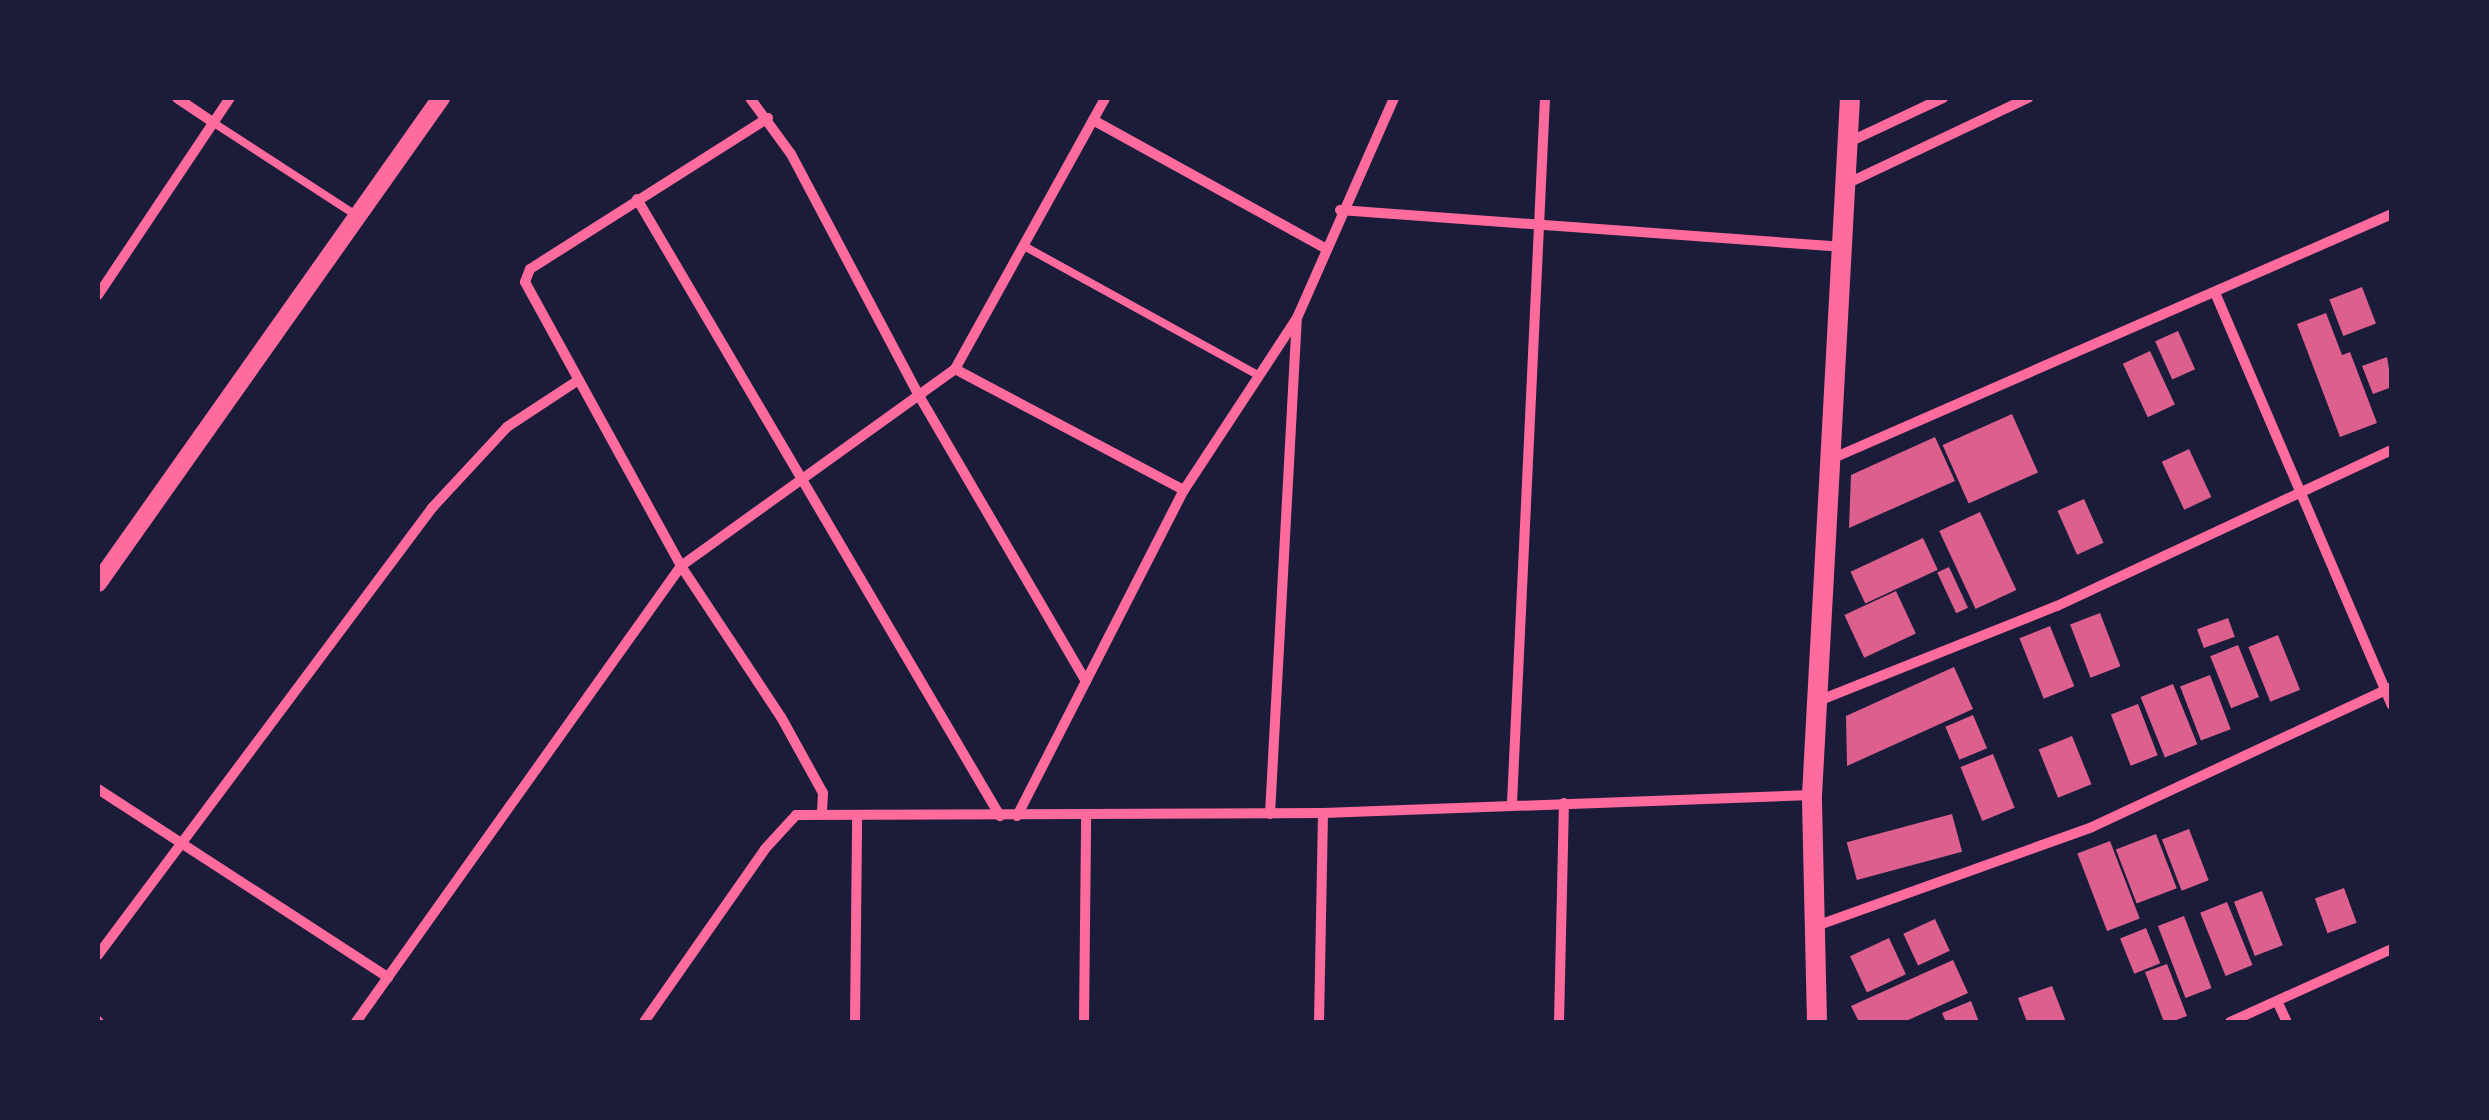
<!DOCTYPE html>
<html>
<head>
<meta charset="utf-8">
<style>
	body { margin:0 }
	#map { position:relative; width:2489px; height:1120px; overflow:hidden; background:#1b1b3a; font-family:Ubuntu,sans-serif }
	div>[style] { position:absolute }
	.building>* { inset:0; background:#dd5f8e; transform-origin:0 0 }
	.service>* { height:8px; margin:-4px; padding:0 4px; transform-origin:4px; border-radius:4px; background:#ff6b9d }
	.minor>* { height:10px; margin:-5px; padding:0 5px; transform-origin:5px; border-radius:5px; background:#ff6b9d }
	.tertiary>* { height:18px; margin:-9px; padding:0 9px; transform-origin:9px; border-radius:9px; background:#ff6b9d }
	.secondary>* { height:20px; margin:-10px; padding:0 10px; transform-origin:10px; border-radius:10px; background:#ff6b9d }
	span { translate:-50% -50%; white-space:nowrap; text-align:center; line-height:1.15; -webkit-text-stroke:8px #1b1b3a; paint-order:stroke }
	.frame { position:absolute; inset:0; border:100px solid #1b1b3a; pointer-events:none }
</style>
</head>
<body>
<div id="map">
	<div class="building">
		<div style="left:2362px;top:287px;width:39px;height:35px;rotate:69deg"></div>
		<div style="clip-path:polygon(2326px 313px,2342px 355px,2350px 352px,2377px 423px,2340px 437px,2297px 324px)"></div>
		<div style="left:2178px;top:331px;width:42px;height:25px;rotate:66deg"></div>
		<div style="left:2150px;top:351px;width:59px;height:30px;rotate:65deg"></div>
		<div style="clip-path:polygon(2387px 357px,2392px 387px,2373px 394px,2362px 366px)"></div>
		<div style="left:2012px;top:414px;width:64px;height:76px;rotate:66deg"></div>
		<div style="clip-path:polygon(1935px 437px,1955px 481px,1849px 528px,1851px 475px)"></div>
		<div style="left:2189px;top:449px;width:53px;height:30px;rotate:65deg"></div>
		<div style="left:2084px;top:499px;width:48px;height:29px;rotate:66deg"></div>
		<div style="left:1980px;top:512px;width:86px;height:45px;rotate:65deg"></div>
		<div style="left:1923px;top:538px;width:35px;height:80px;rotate:65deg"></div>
		<div style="left:1949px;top:567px;width:45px;height:13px;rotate:65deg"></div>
		<div style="left:1896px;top:591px;width:47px;height:57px;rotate:65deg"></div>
		<div style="left:2100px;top:613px;width:57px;height:32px;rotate:69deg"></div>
		<div style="left:2228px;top:618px;width:20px;height:33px;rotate:70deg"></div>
		<div style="left:2050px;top:626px;width:65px;height:33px;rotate:68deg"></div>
		<div style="left:2278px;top:635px;width:59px;height:32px;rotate:68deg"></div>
		<div style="left:2238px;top:645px;width:56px;height:30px;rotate:68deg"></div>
		<div style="clip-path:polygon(1954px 667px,1973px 709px,1847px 766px,1846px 716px)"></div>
		<div style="left:2210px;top:675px;width:58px;height:32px;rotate:69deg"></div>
		<div style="left:2173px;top:684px;width:65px;height:35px;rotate:68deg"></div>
		<div style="left:2138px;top:704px;width:55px;height:29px;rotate:69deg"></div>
		<div style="left:1973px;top:715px;width:36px;height:30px;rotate:67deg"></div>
		<div style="left:2072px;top:736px;width:52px;height:36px;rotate:68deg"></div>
		<div style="left:1993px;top:754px;width:58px;height:35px;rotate:68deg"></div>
		<div style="left:1952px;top:814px;width:39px;height:109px;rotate:75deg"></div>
		<div style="left:2189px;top:829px;width:55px;height:29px;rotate:69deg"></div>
		<div style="left:2156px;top:834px;width:58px;height:43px;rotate:69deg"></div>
		<div style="left:2110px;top:841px;width:83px;height:35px;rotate:69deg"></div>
		<div style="left:2344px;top:888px;width:37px;height:31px;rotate:70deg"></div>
		<div style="left:2262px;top:891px;width:58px;height:30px;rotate:69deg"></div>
		<div style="left:2227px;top:902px;width:68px;height:29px;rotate:68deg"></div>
		<div style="left:2184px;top:916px;width:77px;height:28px;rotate:69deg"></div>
		<div style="left:1935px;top:919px;width:35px;height:35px;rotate:65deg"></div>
		<div style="left:2146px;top:928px;width:38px;height:28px;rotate:68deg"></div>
		<div style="left:1889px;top:938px;width:40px;height:43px;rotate:65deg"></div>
		<div style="clip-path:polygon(1953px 960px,1968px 993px,1904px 1022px,1859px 1022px,1851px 1006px)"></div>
		<div style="clip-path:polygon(2167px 964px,2187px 1016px,2171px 1022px,2164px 1022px,2145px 972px)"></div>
		<div style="clip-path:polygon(2052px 986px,2066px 1022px,2027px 1022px,2018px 998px)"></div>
		<div style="clip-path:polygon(1971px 1001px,1979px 1022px,1946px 1022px,1942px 1013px)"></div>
	</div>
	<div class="service">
		<div style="left:214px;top:123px;width:171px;rotate:33deg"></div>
		<div style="left:1024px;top:246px;width:267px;rotate:28.9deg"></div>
	</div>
	<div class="minor">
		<div style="left:177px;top:98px;width:45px;rotate:34deg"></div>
		<div style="left:750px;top:98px;width:69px;rotate:53.8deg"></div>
		<div style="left:791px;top:154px;width:272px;rotate:62.1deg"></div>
		<div style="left:918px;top:394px;width:333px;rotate:59.7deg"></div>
		<div style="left:768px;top:118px;width:282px;rotate:147.6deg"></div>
		<div style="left:530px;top:269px;width:14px;rotate:111deg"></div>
		<div style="left:525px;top:282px;width:324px;rotate:61.2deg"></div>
		<div style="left:681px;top:566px;width:181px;rotate:56.5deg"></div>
		<div style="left:781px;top:717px;width:87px;rotate:61.1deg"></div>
		<div style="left:823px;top:793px;width:18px;rotate:93deg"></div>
		<div style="left:1093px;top:120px;width:263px;rotate:28.9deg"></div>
		<div style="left:1849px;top:142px;width:104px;rotate:-25.1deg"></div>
		<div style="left:1844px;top:185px;width:204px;rotate:-25.3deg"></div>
		<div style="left:637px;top:199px;width:716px;rotate:59.53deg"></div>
		<div style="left:1340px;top:210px;width:499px;rotate:4.2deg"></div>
		<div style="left:98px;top:295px;width:237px;rotate:-56.2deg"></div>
		<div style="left:2216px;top:295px;width:446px;rotate:66.8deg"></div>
		<div style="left:955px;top:369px;width:259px;rotate:27.9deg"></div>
		<div style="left:1829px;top:460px;width:614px;rotate:-23.6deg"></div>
		<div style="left:1818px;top:701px;width:257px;rotate:-21.7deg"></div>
		<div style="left:2057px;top:606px;width:370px;rotate:-25deg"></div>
		<div style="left:98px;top:789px;width:346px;rotate:33deg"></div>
		<div style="left:1512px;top:803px;width:706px;rotate:-87.32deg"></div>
		<div style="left:1270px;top:814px;width:496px;rotate:-86.9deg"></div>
		<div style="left:1017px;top:816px;width:366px;rotate:-62.9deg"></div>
		<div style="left:1184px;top:490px;width:206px;rotate:-56.7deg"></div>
		<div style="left:1297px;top:318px;width:240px;rotate:-66.2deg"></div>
		<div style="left:1816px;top:926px;width:293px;rotate:-19.7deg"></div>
		<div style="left:2092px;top:827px;width:331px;rotate:-25deg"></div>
		<div style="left:98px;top:955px;width:558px;rotate:-53.23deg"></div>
		<div style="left:432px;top:508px;width:110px;rotate:-47.2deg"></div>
		<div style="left:507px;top:427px;width:84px;rotate:-33.3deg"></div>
		<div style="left:2277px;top:1001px;width:23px;rotate:65deg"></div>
		<div style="left:98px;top:1021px;width:1px;rotate:45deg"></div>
		<div style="left:356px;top:1022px;width:560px;rotate:-54.52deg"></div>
		<div style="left:681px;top:566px;width:337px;rotate:-35.7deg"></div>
		<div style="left:955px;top:369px;width:310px;rotate:-61deg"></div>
		<div style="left:644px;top:1022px;width:211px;rotate:-55deg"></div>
		<div style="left:765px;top:849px;width:46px;rotate:-47.6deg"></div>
		<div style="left:796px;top:815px;width:527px;rotate:-0.22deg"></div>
		<div style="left:1323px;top:813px;width:488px;rotate:-2.1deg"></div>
		<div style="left:855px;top:1022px;width:206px;rotate:-89.4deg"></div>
		<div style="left:1084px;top:1022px;width:206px;rotate:-89.4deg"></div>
		<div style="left:1319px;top:1022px;width:209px;rotate:-88.9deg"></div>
		<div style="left:1559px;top:1022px;width:219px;rotate:-88.7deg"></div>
		<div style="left:2230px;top:1022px;width:178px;rotate:-24.3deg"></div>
	</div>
	<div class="tertiary">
		<div style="left:98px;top:583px;width:594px;rotate:-54.73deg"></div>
	</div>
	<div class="secondary">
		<div style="left:1817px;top:1022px;width:227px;rotate:-91.3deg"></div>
		<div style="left:1812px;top:795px;width:698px;rotate:-86.88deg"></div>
	</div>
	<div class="frame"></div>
</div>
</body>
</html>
